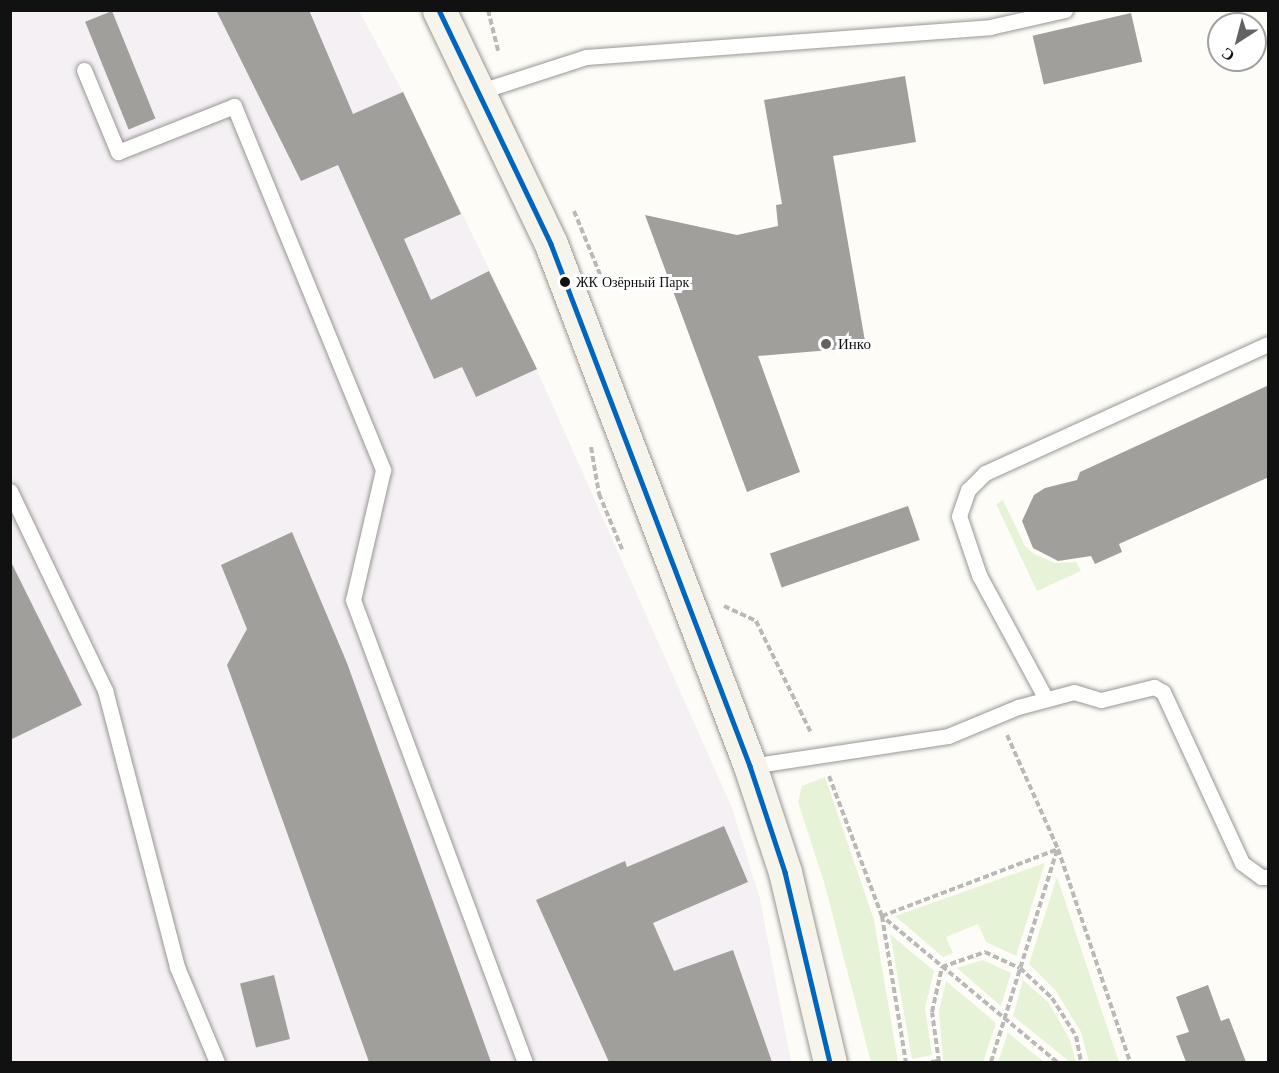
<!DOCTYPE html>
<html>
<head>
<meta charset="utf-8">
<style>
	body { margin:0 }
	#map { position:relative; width:1279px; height:1073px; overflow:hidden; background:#fdfcf7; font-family:"Libre Baskerville",serif }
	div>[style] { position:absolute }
	.industrial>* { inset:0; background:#f5f0f3 }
	.green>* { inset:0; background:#e7f3d7 }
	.building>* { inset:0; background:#a19f9c; transform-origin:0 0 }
	.path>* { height:4px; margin-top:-2px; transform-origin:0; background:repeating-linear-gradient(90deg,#b9b9b8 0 6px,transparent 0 9px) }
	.roads { filter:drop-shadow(0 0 2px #979795) drop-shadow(0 0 2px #979795) }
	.lane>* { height:15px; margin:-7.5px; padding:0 7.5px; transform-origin:7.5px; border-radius:7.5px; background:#fffffe }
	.secondary>* { height:33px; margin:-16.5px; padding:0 16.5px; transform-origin:16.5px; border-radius:16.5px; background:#f6f4eb }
	.bus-1>* { height:4.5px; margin:-2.25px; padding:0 2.25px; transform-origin:2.25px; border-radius:2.25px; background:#0065bd }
	.dots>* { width:16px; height:16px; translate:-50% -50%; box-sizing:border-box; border:3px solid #fff; border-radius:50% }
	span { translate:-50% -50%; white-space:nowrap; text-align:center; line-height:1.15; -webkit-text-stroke:6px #fff; paint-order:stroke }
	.bus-label { font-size:14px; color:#111 }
	.left { translate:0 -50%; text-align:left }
	.poi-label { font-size:15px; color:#111 }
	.frame { position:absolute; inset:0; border:12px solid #111; pointer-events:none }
	.north { position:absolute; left:1207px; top:12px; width:60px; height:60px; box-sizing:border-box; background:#fff; border:2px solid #a0a0a0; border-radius:50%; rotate:216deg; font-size:16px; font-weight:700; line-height:24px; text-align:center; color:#111 }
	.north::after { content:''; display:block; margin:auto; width:21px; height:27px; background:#646362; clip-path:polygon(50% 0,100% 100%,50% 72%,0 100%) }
</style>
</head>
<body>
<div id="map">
	<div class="industrial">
		<div style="clip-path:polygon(10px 11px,359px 11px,403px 92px,524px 341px,732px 808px,760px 899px,791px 1062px,11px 1062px)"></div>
	</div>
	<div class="green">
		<div style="clip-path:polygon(1003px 500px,1025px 546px,1034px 554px,1055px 563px,1076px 562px,1081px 571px,1037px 591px,996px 504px)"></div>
		<div style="clip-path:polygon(825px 777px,874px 920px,898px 1062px,871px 1062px,824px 882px,798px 802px,802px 786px)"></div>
		<div style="clip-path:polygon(1045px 863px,1016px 956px,986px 942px,978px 924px,946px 937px,953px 953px,943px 957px,895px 916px)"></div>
		<div style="clip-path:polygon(1057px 877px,1119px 1062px,1089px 1062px,1081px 1032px,1056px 991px,1029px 964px)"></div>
		<div style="clip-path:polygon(890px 934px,934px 971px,925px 1008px,932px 1055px,912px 1059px)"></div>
		<div style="clip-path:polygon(983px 960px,1011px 973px,1001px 1006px,957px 968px)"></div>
		<div style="clip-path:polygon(1023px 980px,1049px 1003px,1070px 1040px,1076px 1062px,1070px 1062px,1013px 1016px)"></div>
		<div style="clip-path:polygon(946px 981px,996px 1023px,983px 1062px,945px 1062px,943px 1059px,939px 1011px)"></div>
		<div style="clip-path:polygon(1008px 1033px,1044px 1062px,998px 1062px)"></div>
	</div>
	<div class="building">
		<div style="clip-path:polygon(216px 10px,309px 10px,353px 114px,403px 92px,461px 214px,404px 239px,431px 300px,489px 271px,537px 369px,476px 397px,462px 367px,434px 379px,338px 165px,301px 181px)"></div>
		<div style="left:112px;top:11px;width:116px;height:29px;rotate:68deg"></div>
		<div style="left:1131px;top:13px;width:50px;height:101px;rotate:77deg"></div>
		<div style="clip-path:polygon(905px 76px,916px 142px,833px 156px,866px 347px,758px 356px,800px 472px,747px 492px,645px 215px,737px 235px,778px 226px,776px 205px,782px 204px,764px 100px)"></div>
		<div style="clip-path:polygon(1269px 385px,1269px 477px,1119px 544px,1122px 552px,1095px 564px,1091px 556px,1058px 561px,1033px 548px,1022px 521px,1034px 495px,1045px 488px,1077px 480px,1080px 472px)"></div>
		<div style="left:908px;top:506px;width:36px;height:146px;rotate:71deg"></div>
		<div style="clip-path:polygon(292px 532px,347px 663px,491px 1062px,369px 1062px,227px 665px,247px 629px,221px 565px)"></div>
		<div style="clip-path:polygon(10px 560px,82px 705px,10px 740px)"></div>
		<div style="clip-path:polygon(724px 826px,748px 882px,653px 923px,674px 971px,733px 950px,772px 1062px,609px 1062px,536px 900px,625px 861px,627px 867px)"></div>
		<div style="left:274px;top:975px;width:66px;height:35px;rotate:76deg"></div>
		<div style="clip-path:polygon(1208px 985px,1221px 1021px,1229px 1018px,1246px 1062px,1186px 1062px,1176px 1036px,1189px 1032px,1176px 997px)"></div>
	</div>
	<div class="path">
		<div style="left:488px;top:10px;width:45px;rotate:76deg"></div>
		<div style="left:574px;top:211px;width:79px;rotate:67.7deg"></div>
		<div style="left:591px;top:447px;width:48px;rotate:80.3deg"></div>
		<div style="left:599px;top:494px;width:60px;rotate:67.3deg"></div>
		<div style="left:724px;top:606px;width:35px;rotate:25deg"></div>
		<div style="left:756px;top:621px;width:125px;rotate:63.8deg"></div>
		<div style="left:1007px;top:735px;width:125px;rotate:65.9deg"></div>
		<div style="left:1058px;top:849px;width:225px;rotate:71.3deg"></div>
		<div style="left:829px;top:776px;width:150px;rotate:69.3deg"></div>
		<div style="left:882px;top:916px;width:148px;rotate:80.7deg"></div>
		<div style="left:931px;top:1062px;width:7px;rotate:-8deg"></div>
		<div style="left:939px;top:1062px;width:50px;rotate:-98deg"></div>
		<div style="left:932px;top:1012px;width:46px;rotate:-77.5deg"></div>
		<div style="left:942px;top:967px;width:46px;rotate:-19.2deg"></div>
		<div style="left:985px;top:952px;width:38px;rotate:25deg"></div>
		<div style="left:1020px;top:968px;width:44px;rotate:43.2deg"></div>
		<div style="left:1052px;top:998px;width:45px;rotate:57.7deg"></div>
		<div style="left:1076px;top:1036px;width:26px;rotate:79deg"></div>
		<div style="left:991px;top:1062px;width:222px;rotate:-72.7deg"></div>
		<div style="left:1057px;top:1062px;width:228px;rotate:-140.2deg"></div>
		<div style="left:882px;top:916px;width:188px;rotate:-20.8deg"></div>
	</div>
	<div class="roads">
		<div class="lane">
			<div style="left:84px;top:70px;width:89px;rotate:67.5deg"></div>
			<div style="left:118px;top:152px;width:125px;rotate:-21.6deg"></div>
			<div style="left:234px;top:106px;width:393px;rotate:67.7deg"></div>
			<div style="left:383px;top:470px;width:133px;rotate:103deg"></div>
			<div style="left:353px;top:600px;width:493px;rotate:69.6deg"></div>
			<div style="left:478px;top:92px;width:114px;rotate:-18deg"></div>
			<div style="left:586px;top:57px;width:405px;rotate:-4.2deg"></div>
			<div style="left:990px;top:27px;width:77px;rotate:-12.8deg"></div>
			<div style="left:10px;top:491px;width:221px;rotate:64.5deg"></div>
			<div style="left:105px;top:690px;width:286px;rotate:75.4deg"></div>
			<div style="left:177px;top:967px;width:103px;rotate:67.2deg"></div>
			<div style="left:1046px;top:699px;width:141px;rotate:-118.4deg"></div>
			<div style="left:979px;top:575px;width:62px;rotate:-108.7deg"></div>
			<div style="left:959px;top:516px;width:28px;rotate:-71deg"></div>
			<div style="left:968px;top:490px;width:24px;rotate:-45deg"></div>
			<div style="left:985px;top:473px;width:311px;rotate:-24.5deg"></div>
			<div style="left:750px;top:766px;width:200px;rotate:-8.6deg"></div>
			<div style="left:948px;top:736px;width:76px;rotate:-22.5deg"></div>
			<div style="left:1018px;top:707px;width:58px;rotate:-15deg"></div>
			<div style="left:1074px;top:692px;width:28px;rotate:17deg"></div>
			<div style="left:1101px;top:700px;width:55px;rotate:-13.8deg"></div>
			<div style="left:1154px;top:687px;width:10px;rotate:29deg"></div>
			<div style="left:1163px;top:692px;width:188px;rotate:65.2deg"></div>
			<div style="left:1242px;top:863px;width:24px;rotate:36deg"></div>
			<div style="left:1261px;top:877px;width:7px"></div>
		</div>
		<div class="secondary">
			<div style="left:439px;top:10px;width:259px;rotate:64.4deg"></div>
			<div style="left:551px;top:244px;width:559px;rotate:69.13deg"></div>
			<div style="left:750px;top:766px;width:112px;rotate:71.7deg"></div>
			<div style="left:785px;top:872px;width:195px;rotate:76.7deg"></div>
		</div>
	</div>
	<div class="bus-1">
		<div style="left:439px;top:10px;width:259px;rotate:64.4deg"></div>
		<div style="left:551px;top:244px;width:559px;rotate:69.13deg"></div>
		<div style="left:750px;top:766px;width:112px;rotate:71.7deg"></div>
		<div style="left:785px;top:872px;width:195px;rotate:76.7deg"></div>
	</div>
	<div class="dots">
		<div style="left:565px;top:282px;background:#111"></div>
		<div style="left:826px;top:344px;background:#646362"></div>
	</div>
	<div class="bus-label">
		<span class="left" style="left:576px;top:282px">ЖК Озёрный Парк</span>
	</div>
	<div class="poi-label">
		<span class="left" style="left:838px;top:344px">Инко</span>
	</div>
	<div class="frame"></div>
	<div class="north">С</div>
</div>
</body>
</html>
